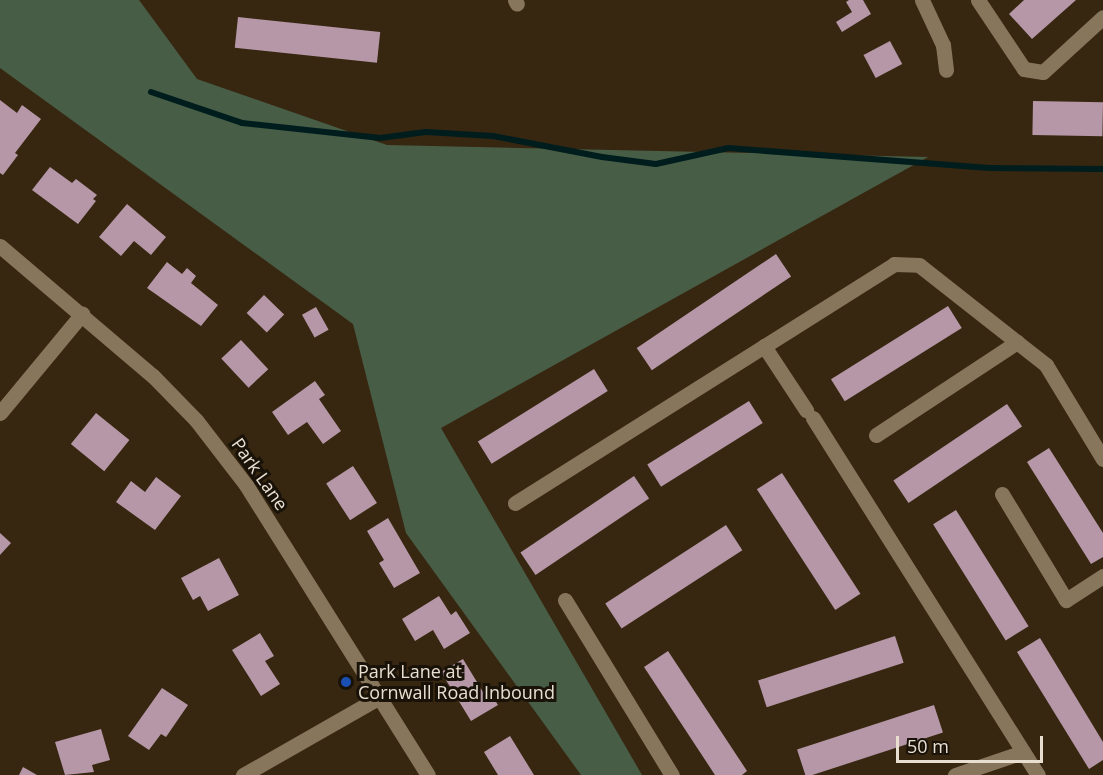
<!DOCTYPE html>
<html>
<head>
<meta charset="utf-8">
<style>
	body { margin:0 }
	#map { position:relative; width:1103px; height:775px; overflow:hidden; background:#372711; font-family:"Open Sans",sans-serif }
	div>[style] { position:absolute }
	.forest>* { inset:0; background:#485d46 }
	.stream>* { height:6px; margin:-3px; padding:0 3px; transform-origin:3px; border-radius:3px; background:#001d1e }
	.building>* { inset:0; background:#b597a7; transform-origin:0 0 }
	.minor>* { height:15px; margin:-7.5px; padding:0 7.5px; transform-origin:7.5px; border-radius:7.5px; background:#87755c }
	.dots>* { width:16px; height:16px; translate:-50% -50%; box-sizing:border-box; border:3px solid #191208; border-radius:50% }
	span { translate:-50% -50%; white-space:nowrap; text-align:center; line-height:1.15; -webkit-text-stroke:6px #191208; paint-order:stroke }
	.street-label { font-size:18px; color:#e9dfd1 }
	.poi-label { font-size:18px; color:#e9dfd1 }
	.left { translate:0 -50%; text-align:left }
	.scale { position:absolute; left:896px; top:736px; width:147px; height:27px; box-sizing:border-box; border:3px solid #e9dfd1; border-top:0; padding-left:8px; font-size:18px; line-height:21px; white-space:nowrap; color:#e9dfd1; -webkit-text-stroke:4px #191208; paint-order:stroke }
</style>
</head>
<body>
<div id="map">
	<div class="forest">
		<div style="clip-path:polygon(0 0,139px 0,197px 79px,387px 145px,928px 157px,441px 428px,642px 775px,581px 775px,406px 533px,353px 324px,0 68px)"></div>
	</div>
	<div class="stream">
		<div style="left:151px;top:92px;width:96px;rotate:18.8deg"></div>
		<div style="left:242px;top:123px;width:139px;rotate:6.2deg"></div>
		<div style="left:380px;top:138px;width:46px;rotate:-7.4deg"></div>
		<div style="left:426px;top:132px;width:67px;rotate:3.4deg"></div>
		<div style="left:493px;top:136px;width:111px;rotate:10.9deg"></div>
		<div style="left:602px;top:157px;width:54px;rotate:7.4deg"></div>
		<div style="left:656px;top:164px;width:74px;rotate:-12.5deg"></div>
		<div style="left:728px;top:148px;width:262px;rotate:4.4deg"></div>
		<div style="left:989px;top:168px;width:114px;rotate:0.5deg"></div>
	</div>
	<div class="building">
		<div style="clip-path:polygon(849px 0,863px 0,871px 14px,842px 32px,836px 22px,852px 12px,846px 2px)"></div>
		<div style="clip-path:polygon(1024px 0,1076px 0,1032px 39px,1009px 14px)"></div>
		<div style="left:238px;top:17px;width:143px;height:31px;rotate:6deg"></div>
		<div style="left:890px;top:41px;width:26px;height:30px;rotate:62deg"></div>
		<div style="clip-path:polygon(0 100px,17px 113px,22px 105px,41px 119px,15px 153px,18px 155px,3px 175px,0 173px)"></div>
		<div style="left:1033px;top:101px;width:70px;height:34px;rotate:1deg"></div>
		<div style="clip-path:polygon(50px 167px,72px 183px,76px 179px,97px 195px,93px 199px,96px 201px,78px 224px,32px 190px)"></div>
		<div style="clip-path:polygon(127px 204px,166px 237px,151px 255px,134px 241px,121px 256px,99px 237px)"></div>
		<div style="left:776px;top:254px;width:27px;height:168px;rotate:56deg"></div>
		<div style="clip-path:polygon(167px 262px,182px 274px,187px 268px,196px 276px,191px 283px,218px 305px,201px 326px,147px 288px)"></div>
		<div style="left:264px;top:295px;width:28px;height:25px;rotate:44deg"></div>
		<div style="left:948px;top:306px;width:26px;height:138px;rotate:58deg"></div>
		<div style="left:316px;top:307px;width:26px;height:16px;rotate:61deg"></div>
		<div style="left:241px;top:340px;width:40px;height:27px;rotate:47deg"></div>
		<div style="left:594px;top:369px;width:26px;height:137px;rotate:58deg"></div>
		<div style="clip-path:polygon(315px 381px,325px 395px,319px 399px,341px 431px,323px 444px,307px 422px,288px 435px,272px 412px)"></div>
		<div style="left:749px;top:401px;width:26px;height:120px;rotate:58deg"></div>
		<div style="left:1007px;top:404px;width:27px;height:137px;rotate:56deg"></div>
		<div style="left:96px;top:413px;width:43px;height:40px;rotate:39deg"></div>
		<div style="clip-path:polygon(1049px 448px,1103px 533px,1103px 557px,1091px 564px,1027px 462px)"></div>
		<div style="left:353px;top:466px;width:44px;height:32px;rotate:57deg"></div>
		<div style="left:782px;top:473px;width:144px;height:30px;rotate:57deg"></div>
		<div style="left:634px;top:476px;width:27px;height:137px;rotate:56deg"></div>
		<div style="clip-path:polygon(156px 477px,181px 496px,155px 530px,116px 502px,131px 481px,145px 492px)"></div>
		<div style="left:956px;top:510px;width:137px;height:27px;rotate:58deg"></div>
		<div style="clip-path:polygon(388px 518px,420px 573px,394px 588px,379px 563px,384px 560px,367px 531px)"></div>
		<div style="left:726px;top:525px;width:30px;height:144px;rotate:57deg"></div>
		<div style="clip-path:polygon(0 533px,11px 543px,0 555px)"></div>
		<div style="clip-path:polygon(219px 558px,239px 595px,208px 611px,200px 596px,193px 600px,181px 578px)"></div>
		<div style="clip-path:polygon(439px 596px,451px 615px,456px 611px,470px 633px,444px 649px,433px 630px,415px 641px,402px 619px)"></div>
		<div style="clip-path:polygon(260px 633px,274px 656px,265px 661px,280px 684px,261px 696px,232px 650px)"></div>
		<div style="left:895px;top:636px;width:28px;height:144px;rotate:72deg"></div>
		<div style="clip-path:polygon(1040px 638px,1103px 742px,1103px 760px,1089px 769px,1017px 652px)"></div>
		<div style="clip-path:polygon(668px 651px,747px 771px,742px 775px,715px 775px,644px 667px)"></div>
		<div style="clip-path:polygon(463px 659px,483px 692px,488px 689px,498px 705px,471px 721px,441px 672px)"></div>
		<div style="clip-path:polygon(162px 688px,188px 705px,166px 737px,161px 734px,149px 750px,128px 736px)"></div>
		<div style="left:934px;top:705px;width:29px;height:144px;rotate:72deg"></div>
		<div style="clip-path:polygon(101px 729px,110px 760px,92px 765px,94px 772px,65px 775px,55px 742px)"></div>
		<div style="clip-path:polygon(510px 736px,534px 775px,498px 775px,484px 752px)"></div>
		<div style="clip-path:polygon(23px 767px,37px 775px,19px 775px)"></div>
	</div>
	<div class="minor">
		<div style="left:515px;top:0;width:4px;rotate:63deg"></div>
		<div style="left:922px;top:0;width:50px;rotate:65deg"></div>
		<div style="left:943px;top:45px;width:25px;rotate:83deg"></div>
		<div style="left:978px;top:0;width:83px;rotate:56.3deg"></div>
		<div style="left:1024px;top:69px;width:19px;rotate:9deg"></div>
		<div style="left:1043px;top:72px;width:81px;rotate:-42.5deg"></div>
		<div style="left:0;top:246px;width:201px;rotate:40.4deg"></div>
		<div style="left:153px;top:376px;width:62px;rotate:45.7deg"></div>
		<div style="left:196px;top:420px;width:82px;rotate:52.4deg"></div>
		<div style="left:246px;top:485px;width:342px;rotate:57.9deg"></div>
		<div style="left:764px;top:346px;width:77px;rotate:56.7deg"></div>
		<div style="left:0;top:413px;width:129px;rotate:-50.4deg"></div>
		<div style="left:813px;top:418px;width:422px;rotate:57.8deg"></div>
		<div style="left:876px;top:435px;width:169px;rotate:-33.4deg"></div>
		<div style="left:1002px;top:494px;width:124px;rotate:58.9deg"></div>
		<div style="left:1066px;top:600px;width:44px;rotate:-33deg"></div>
		<div style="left:515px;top:503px;width:448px;rotate:-32.2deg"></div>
		<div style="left:894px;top:264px;width:25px;rotate:2deg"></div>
		<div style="left:919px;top:265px;width:162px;rotate:38.2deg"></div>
		<div style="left:1046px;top:365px;width:110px;rotate:58.8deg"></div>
		<div style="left:565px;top:600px;width:205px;rotate:58.6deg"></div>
		<div style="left:243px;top:775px;width:158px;rotate:-29.7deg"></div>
		<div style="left:955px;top:775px;width:72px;rotate:-18.7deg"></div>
	</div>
	<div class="dots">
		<div style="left:346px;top:682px;background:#1a4fb4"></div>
	</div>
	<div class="street-label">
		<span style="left:260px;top:474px;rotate:55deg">Park Lane</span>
	</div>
	<div class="poi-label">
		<span class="left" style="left:358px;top:682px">Park Lane at<br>Cornwall Road Inbound</span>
	</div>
	<div class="scale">50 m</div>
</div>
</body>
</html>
